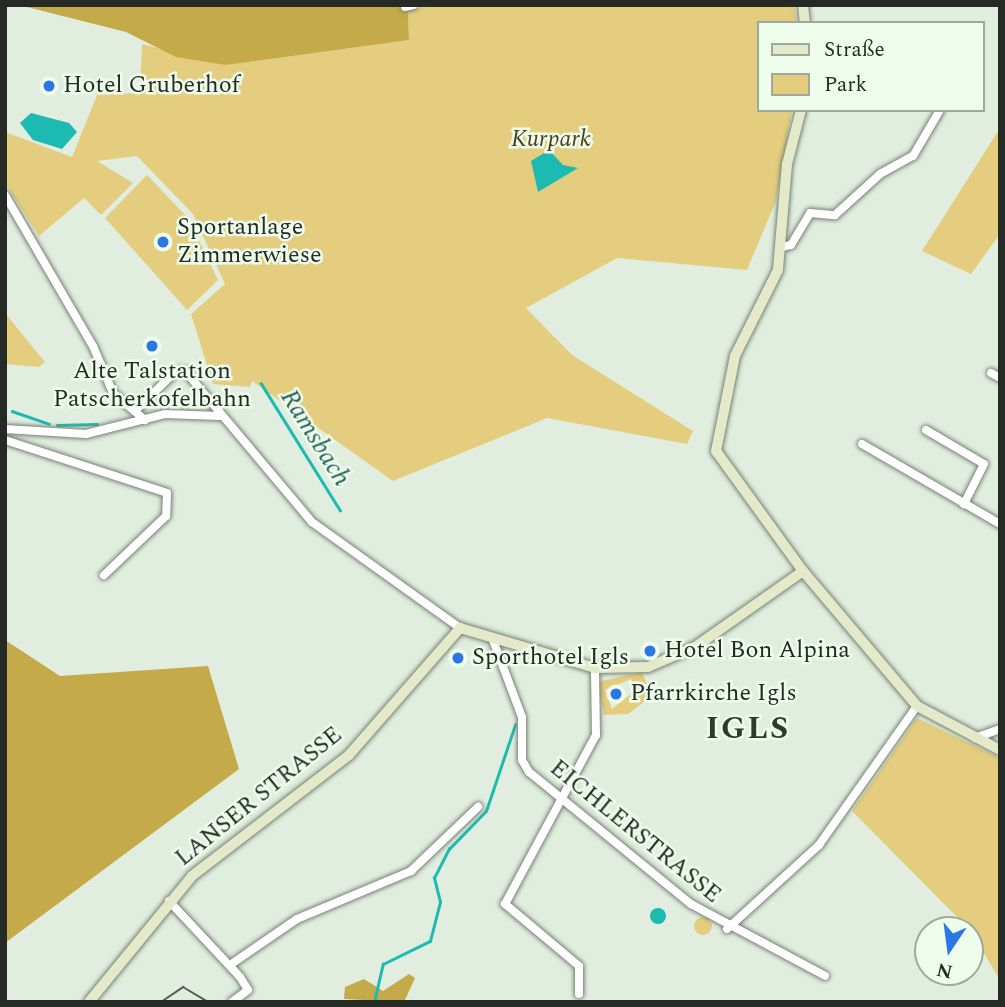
<!DOCTYPE html>
<html>
<head>
<meta charset="utf-8">
<style>
	body { margin:0 }
	#map { position:relative; width:1005px; height:1007px; overflow:hidden; background:#e1eedf; font-family:Spectral,serif }
	div>[style] { position:absolute }
	.green>* { inset:0; background:#e4cd7e }
	.round { border-radius:50% }
	.forest>* { inset:0; background:#c4aa49 }
	.water>* { inset:0; background:#1cbab0 }
	.stream>* { height:2.5px; margin:-1.25px; padding:0 1.25px; transform-origin:1.25px; border-radius:1.25px; background:#1cbab0 }
	.roads { filter:drop-shadow(0 0 2px #778375) drop-shadow(0 0 2px #778375) }
	.minor>* { height:8px; margin:-4px; padding:0 4px; transform-origin:4px; border-radius:4px; background:#fff }
	.secondary>* { height:10px; margin:-5px; padding:0 5px; transform-origin:5px; border-radius:5px; background:#e3e9c9 }
	.tram>* { height:2px; margin:-1px; padding:0 1px; transform-origin:1px; border-radius:1px; background:#555c55 }
	.dots>* { width:19px; height:19px; translate:-50% -50%; box-sizing:border-box; border:4px solid #eefcec; border-radius:50% }
	span { translate:-50% -50%; white-space:nowrap; text-align:center; line-height:1.15; -webkit-text-stroke:5px #eefcec; paint-order:stroke }
	.poi-label { font-size:24px; color:#252a25 }
	.left { translate:0 -50%; text-align:left }
	.park-label { font-size:24px; color:#4c4118; font-style:italic }
	.street-label { font-size:24px; color:#252a25 }
	.water-label { font-size:26px; color:#28615c; font-style:italic }
	.district-label { font-size:32px; color:#2f392d; font-weight:700; letter-spacing:2px }
	.frame { position:absolute; inset:0; border:7px solid #252a25; pointer-events:none }
	.legend { position:absolute; left:757px; top:21px; width:228px; height:91px; box-sizing:border-box; background:#eefcec; border:2px solid #9ea89c; margin:0; padding:9px 12px; list-style:none; font-size:21px; color:#252a25 }
	.legend li { display:flex; align-items:center; gap:14px; height:35px }
	.legend b { width:35px; border:2px solid #9ea89c }
	.north { position:absolute; left:914px; top:916px; width:70px; height:70px; box-sizing:border-box; background:#eefcec; border:2px solid #9ea89c; border-radius:50%; rotate:193deg; font-size:19px; font-weight:700; line-height:28px; text-align:center; color:#252a25 }
	.north::after { content:''; display:block; margin:auto; width:24px; height:32px; background:#2b77e3; clip-path:polygon(50% 0,100% 100%,50% 72%,0 100%) }
</style>
</head>
<body>
<div id="map">
	<div class="green">
		<div style="clip-path:polygon(428px 5px,794px 5px,797px 23px,758px 23px,758px 110px,792px 110px,776px 201px,747px 270px,617px 258px,526px 308px,572px 355px,693px 431px,687px 444px,547px 418px,393px 481px,252px 381px,250px 387px,213px 384px,191px 314px,225px 284px,193px 214px,137px 156px,97px 161px,133px 183px,101px 215px,84px 198px,39px 236px,5px 183px,5px 132px,72px 157px,97px 95px,140px 93px,142px 44px,226px 65px,409px 40px,408px 11px)"></div>
		<div style="clip-path:polygon(1000px 128px,1000px 234px,971px 274px,922px 251px)"></div>
		<div style="clip-path:polygon(147px 175px,188px 218px,218px 280px,187px 310px,105px 218px)"></div>
		<div style="clip-path:polygon(5px 313px,45px 362px,39px 367px,5px 364px)"></div>
		<div style="clip-path:polygon(evenodd,642px 672px,652px 696px,628px 714px,604px 715px,597px 682px,642px 672px,631px 679px,636px 690px,612px 709px,605px 690px,631px 679px)"></div>
		<div style="clip-path:polygon(917px 718px,1000px 758px,1000px 980px,970px 930px,852px 811px)"></div>
		<div class="round" style="left:694px;top:917px;width:18px;height:18px"></div>
	</div>
	<div class="forest">
		<div style="clip-path:polygon(19px 5px,423px 5px,408px 11px,409px 40px,226px 65px,176px 57px,126px 32px)"></div>
		<div style="clip-path:polygon(5px 640px,60px 676px,208px 666px,239px 769px,5px 943px)"></div>
		<div style="clip-path:polygon(409px 974px,415px 978px,404px 1002px,344px 999px,345px 987px,364px 979px,383px 991px)"></div>
	</div>
	<div class="water">
		<div style="clip-path:polygon(31px 113px,69px 123px,77px 132px,62px 149px,33px 140px,20px 123px)"></div>
		<div style="clip-path:polygon(549px 150px,563px 165px,578px 168px,538px 192px,531px 161px)"></div>
		<div class="round" style="left:650px;top:908px;width:16px;height:16px"></div>
	</div>
	<div class="stream">
		<div style="left:261px;top:383px;width:150px;rotate:58.1deg"></div>
		<div style="left:12px;top:411px;width:39px;rotate:19deg"></div>
		<div style="left:57px;top:425px;width:40px;rotate:-1.4deg"></div>
		<div style="left:383px;top:964px;width:52px;rotate:-26.1deg"></div>
		<div style="left:430px;top:941px;width:40px;rotate:-75.6deg"></div>
		<div style="left:440px;top:902px;width:25px;rotate:-104deg"></div>
		<div style="left:434px;top:878px;width:33px;rotate:-63deg"></div>
		<div style="left:449px;top:849px;width:53px;rotate:-45.8deg"></div>
		<div style="left:486px;top:811px;width:91px;rotate:-71.4deg"></div>
		<div style="left:374px;top:1002px;width:39px;rotate:-77deg"></div>
	</div>
	<div class="roads">
		<div class="minor">
			<div style="left:405px;top:7px;width:9px;rotate:-13deg"></div>
			<div style="left:5px;top:195px;width:175px;rotate:59.8deg"></div>
			<div style="left:93px;top:346px;width:51px;rotate:66.9deg"></div>
			<div style="left:113px;top:393px;width:42px;rotate:40.2deg"></div>
			<div style="left:782px;top:247px;width:9px;rotate:-13deg"></div>
			<div style="left:791px;top:245px;width:37px;rotate:-59deg"></div>
			<div style="left:810px;top:213px;width:25px;rotate:5deg"></div>
			<div style="left:835px;top:215px;width:61px;rotate:-42.3deg"></div>
			<div style="left:880px;top:174px;width:38px;rotate:-29deg"></div>
			<div style="left:913px;top:156px;width:53px;rotate:-59.6deg"></div>
			<div style="left:991px;top:373px;width:10px;rotate:29deg"></div>
			<div style="left:137px;top:409px;width:54px;rotate:-44.3deg"></div>
			<div style="left:176px;top:371px;width:10px;rotate:6deg"></div>
			<div style="left:186px;top:372px;width:196px;rotate:50deg"></div>
			<div style="left:312px;top:522px;width:182px;rotate:35.6deg"></div>
			<div style="left:5px;top:429px;width:81px;rotate:3.5deg"></div>
			<div style="left:86px;top:434px;width:81px;rotate:-14.2deg"></div>
			<div style="left:165px;top:414px;width:55px;rotate:2.1deg"></div>
			<div style="left:926px;top:430px;width:67px;rotate:30.4deg"></div>
			<div style="left:984px;top:464px;width:45px;rotate:116.6deg"></div>
			<div style="left:5px;top:440px;width:170px;rotate:18.1deg"></div>
			<div style="left:167px;top:493px;width:23px;rotate:92deg"></div>
			<div style="left:166px;top:516px;width:86px;rotate:136.4deg"></div>
			<div style="left:862px;top:444px;width:160px;rotate:30.1deg"></div>
			<div style="left:493px;top:640px;width:82px;rotate:69.4deg"></div>
			<div style="left:522px;top:717px;width:43px;rotate:90deg"></div>
			<div style="left:522px;top:760px;width:14px;rotate:60deg"></div>
			<div style="left:529px;top:772px;width:209px;rotate:39.2deg"></div>
			<div style="left:691px;top:904px;width:152px;rotate:28.2deg"></div>
			<div style="left:975px;top:738px;width:27px;rotate:-20deg"></div>
			<div style="left:169px;top:901px;width:104px;rotate:46.9deg"></div>
			<div style="left:240px;top:977px;width:15px;rotate:58deg"></div>
			<div style="left:248px;top:990px;width:20px;rotate:143deg"></div>
			<div style="left:727px;top:929px;width:125px;rotate:-42.4deg"></div>
			<div style="left:819px;top:845px;width:170px;rotate:-54.8deg"></div>
			<div style="left:230px;top:965px;width:81px;rotate:-34.5deg"></div>
			<div style="left:297px;top:919px;width:124px;rotate:-22.8deg"></div>
			<div style="left:411px;top:871px;width:93px;rotate:-43.7deg"></div>
			<div style="left:579px;top:994px;width:28px;rotate:-90deg"></div>
			<div style="left:579px;top:966px;width:97px;rotate:-140deg"></div>
			<div style="left:505px;top:904px;width:192px;rotate:-61.7deg"></div>
			<div style="left:596px;top:735px;width:67px;rotate:-90.9deg"></div>
		</div>
		<div class="secondary">
			<div style="left:803px;top:5px;width:18px;rotate:84deg"></div>
			<div style="left:801px;top:110px;width:56px;rotate:104.5deg"></div>
			<div style="left:787px;top:164px;width:106px;rotate:94.9deg"></div>
			<div style="left:778px;top:270px;width:96px;rotate:116.6deg"></div>
			<div style="left:735px;top:356px;width:97px;rotate:101.3deg"></div>
			<div style="left:716px;top:451px;width:148px;rotate:54.1deg"></div>
			<div style="left:803px;top:571px;width:177px;rotate:49.8deg"></div>
			<div style="left:917px;top:706px;width:94px;rotate:27.9deg"></div>
			<div style="left:89px;top:1002px;width:163px;rotate:-50.7deg"></div>
			<div style="left:192px;top:876px;width:198px;rotate:-37.6deg"></div>
			<div style="left:349px;top:755px;width:169px;rotate:-48.8deg"></div>
			<div style="left:460px;top:628px;width:141px;rotate:16.5deg"></div>
			<div style="left:595px;top:668px;width:53px;rotate:-1.1deg"></div>
			<div style="left:648px;top:667px;width:51px;rotate:-23.1deg"></div>
			<div style="left:695px;top:647px;width:132px;rotate:-35.1deg"></div>
		</div>
	</div>
	<div class="tram">
		<div style="left:161px;top:1002px;width:27px;rotate:-34deg"></div>
		<div style="left:183px;top:987px;width:29px;rotate:31deg"></div>
	</div>
	<div class="dots">
		<div style="left:49px;top:86px;background:#2b77e3"></div>
		<div style="left:163px;top:242px;background:#2b77e3"></div>
		<div style="left:152px;top:346px;background:#2b77e3"></div>
		<div style="left:650px;top:651px;background:#2b77e3"></div>
		<div style="left:458px;top:658px;background:#2b77e3"></div>
		<div style="left:616px;top:694px;background:#2b77e3"></div>
	</div>
	<div class="poi-label">
		<span class="left" style="left:63px;top:86px">Hotel Gruberhof</span>
		<span class="left" style="left:177px;top:242px">Sportanlage<br>Zimmerwiese</span>
		<span style="left:152px;top:386px">Alte Talstation<br>Patscherkofelbahn</span>
		<span class="left" style="left:664px;top:651px">Hotel Bon Alpina</span>
		<span class="left" style="left:472px;top:658px">Sporthotel Igls</span>
		<span class="left" style="left:630px;top:694px">Pfarrkirche Igls</span>
	</div>
	<div class="park-label">
		<span style="left:551px;top:140px">Kurpark</span>
	</div>
	<div class="street-label">
		<span style="left:259px;top:797px;rotate:-39deg">LANSER STRASSE</span>
		<span style="left:635px;top:832px;rotate:39deg">EICHLERSTRASSE</span>
	</div>
	<div class="water-label">
		<span style="left:315px;top:438px;rotate:58deg">Ramsbach</span>
	</div>
	<div class="district-label">
		<span style="left:748px;top:729px">IGLS</span>
	</div>
	<div class="frame"></div>
	<ul class="legend">
	<li><b style="height:9px;background:#e3e9c9"></b>Straße</li>
	<li><b style="height:19px;background:#e4cd7e"></b>Park</li>
	</ul>
	<div class="north">N</div>
</div>
</body>
</html>
